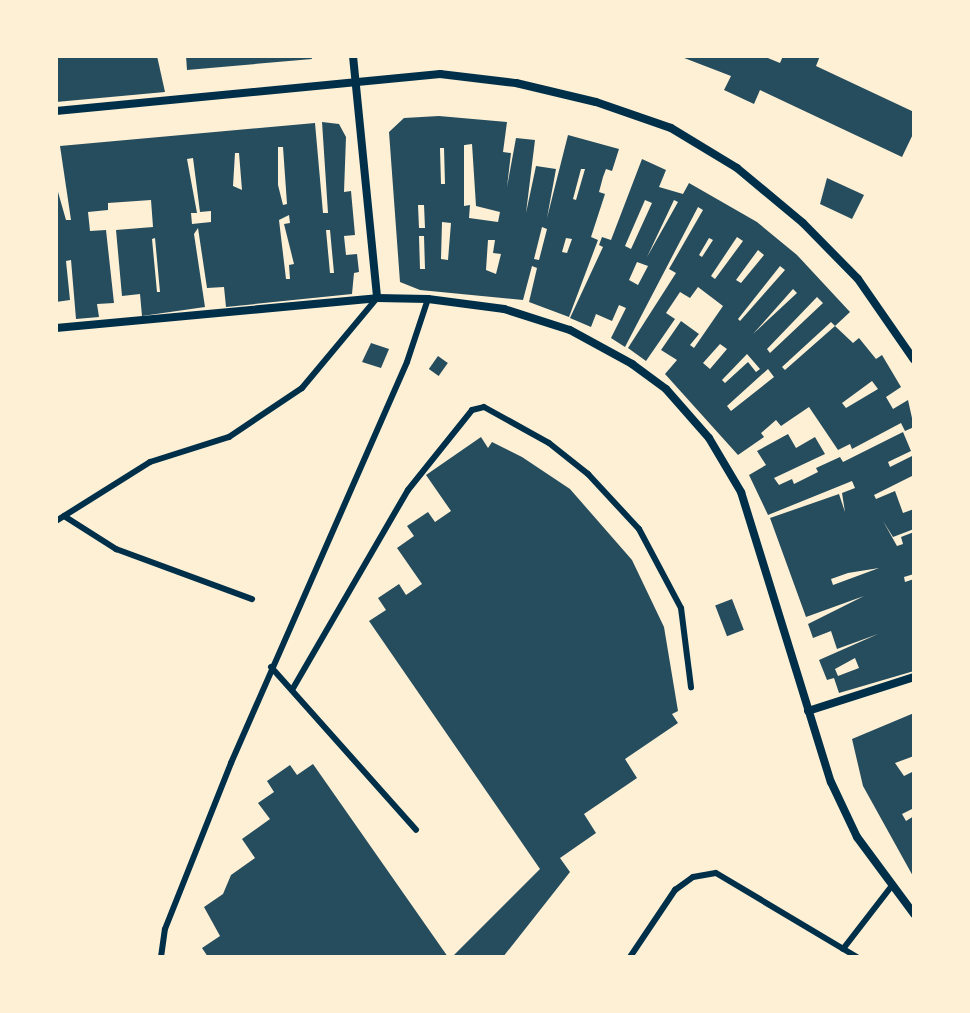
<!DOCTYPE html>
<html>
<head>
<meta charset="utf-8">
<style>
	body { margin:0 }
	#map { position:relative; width:970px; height:1013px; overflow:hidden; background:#fdf0d5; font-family:"DejaVu Sans",sans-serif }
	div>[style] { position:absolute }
	.building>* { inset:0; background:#264d5e; transform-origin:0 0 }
	.service>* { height:6px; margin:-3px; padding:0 3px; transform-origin:3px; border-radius:3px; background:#003049 }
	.minor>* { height:8px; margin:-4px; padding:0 4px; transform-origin:4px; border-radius:4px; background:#003049 }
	span { translate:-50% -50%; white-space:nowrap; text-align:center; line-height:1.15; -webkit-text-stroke:8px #fdf0d5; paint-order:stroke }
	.frame { position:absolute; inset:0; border:58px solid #fdf0d5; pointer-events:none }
</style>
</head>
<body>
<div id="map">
	<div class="building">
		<div style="clip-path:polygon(56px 56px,157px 56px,165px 92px,56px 102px)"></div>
		<div style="clip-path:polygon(186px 56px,311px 56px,312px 59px,187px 70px)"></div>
		<div style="clip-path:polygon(679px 56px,763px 56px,780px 63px,783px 56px,820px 56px,816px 66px,914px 112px,914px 132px,902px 157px,760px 90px,754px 104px,724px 90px,731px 76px)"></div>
		<div style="clip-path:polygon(evenodd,439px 116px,507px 122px,503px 152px,511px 153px,507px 187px,516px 138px,535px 140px,526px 213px,536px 166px,556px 169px,547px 218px,568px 135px,619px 149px,612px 171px,606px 169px,603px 177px,599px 192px,605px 194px,591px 237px,598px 240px,569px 317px,529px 302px,537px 268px,532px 266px,523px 300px,420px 290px,400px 282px,389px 132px,404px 118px,439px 116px,472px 144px,476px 206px,500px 212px,498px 222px,469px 218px,470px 205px,464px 206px,464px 145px,472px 144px,439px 116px,440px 148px,444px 148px,445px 184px,441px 184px,440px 148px,439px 116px,581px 169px,585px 169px,576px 200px,573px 199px,581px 169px,439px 116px,418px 205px,424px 205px,425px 228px,419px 228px,418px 205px,439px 116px,442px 222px,451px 223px,448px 260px,441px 259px,442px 222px,439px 116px,542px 227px,547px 229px,539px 260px,534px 259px,542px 227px,439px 116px,419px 236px,424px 236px,425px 269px,420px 269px,419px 236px,439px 116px,566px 238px,572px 239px,567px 253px,562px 252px,566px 238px,439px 116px,488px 240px,495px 240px,493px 253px,501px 254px,496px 274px,486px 270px,488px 240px)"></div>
		<div style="clip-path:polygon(evenodd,322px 122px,339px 124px,346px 137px,344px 192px,351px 191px,355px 235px,344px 236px,346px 255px,357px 254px,359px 272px,354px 273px,352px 294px,226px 307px,224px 287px,207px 288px,198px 228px,194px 234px,205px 307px,142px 316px,140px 294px,122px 296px,116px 230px,153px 227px,151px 200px,108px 203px,108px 210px,88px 212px,90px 231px,106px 230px,114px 303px,97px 304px,99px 317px,76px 319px,71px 260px,66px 261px,70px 300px,56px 302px,56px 185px,66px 220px,71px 220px,60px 146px,315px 123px,323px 213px,328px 213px,322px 122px,278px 147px,283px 147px,287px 204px,283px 205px,278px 185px,278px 147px,322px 122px,235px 153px,239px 153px,242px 190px,233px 186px,235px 153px,322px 122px,193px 158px,200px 212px,211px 211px,211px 222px,192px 224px,191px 213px,197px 213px,187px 159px,193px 158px,322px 122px,289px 215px,290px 223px,284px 224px,294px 264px,289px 265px,290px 279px,286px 279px,279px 220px,289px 215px,322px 122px,326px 230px,330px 230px,334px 273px,330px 273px,326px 230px,322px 122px,155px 238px,160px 292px,157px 292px,152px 239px,155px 238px)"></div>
		<div style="clip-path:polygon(evenodd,642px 159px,666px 170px,659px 187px,683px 194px,689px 183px,757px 222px,797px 255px,850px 312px,835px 326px,853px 343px,859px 338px,876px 359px,882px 355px,901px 387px,886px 397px,893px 409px,908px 400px,914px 427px,905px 431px,901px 423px,852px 449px,850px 444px,838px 450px,809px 407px,781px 426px,776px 420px,761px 433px,764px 437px,738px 455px,665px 374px,677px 360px,661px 350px,681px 321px,699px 334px,690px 345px,694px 348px,723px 306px,698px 287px,690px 298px,680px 292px,666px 313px,675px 319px,646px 361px,628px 348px,676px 273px,669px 269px,703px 210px,698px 207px,625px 347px,611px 338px,626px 308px,619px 305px,612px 321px,596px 314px,591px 327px,570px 318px,603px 247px,599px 245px,602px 237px,611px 240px,642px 159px,645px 200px,652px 203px,631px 249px,625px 246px,645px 200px,642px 159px,674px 200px,678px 202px,647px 257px,674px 200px,642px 159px,737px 237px,743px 241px,715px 279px,711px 276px,737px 237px,642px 159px,709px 238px,713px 240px,702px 257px,699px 255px,709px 238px,642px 159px,758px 250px,764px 255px,741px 283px,736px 280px,758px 250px,642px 159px,637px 262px,648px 266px,638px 285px,629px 280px,637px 262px,642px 159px,780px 266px,785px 270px,740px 321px,738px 319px,780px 266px,642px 159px,793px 289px,797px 293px,753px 334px,793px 289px,642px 159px,817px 297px,823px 303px,770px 353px,767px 349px,817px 297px,642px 159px,831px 322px,835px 326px,785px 370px,782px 367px,831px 322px,642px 159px,720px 344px,727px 349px,710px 369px,703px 363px,720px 344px,642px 159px,747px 354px,760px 369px,756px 372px,748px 362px,725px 383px,722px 380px,747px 354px,642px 159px,768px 369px,774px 377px,731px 411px,727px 406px,768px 369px,642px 159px,872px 381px,878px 389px,846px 408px,842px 403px,872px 381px)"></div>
		<div style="clip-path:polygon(827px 178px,864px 195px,852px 219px,820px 204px)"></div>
		<div style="clip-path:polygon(371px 343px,389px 349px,381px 368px,362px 362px)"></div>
		<div style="left:438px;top:356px;width:12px;height:16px;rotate:35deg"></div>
		<div style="clip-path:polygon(evenodd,903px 432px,911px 451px,888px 462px,890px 467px,914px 455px,914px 475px,874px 495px,876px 499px,895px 491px,903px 513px,914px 509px,914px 529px,893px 537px,883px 521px,897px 546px,903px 544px,901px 537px,914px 532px,914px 574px,904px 577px,905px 582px,914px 579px,914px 671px,839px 693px,834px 678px,827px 680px,819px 660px,878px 634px,837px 649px,831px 631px,813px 638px,808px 624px,864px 596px,806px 617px,770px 518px,839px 494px,845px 512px,842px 493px,855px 488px,852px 481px,768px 515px,749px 475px,766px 465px,757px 451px,788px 434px,796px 448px,815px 437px,825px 454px,774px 478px,779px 485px,792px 479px,794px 484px,818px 472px,816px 468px,840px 457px,843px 462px,903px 432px,879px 568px,833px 585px,831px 579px,848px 573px,879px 568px,903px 432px,855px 658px,859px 668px,838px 676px,835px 669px,855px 658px)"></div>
		<div style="clip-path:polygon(481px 437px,488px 448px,492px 442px,522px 457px,570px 489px,632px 560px,664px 627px,678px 711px,672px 714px,678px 723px,625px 759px,637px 778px,584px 814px,596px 833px,560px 858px,570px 872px,503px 957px,452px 957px,540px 869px,369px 621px,386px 610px,378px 598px,399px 584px,406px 595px,422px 584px,397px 548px,414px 536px,407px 526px,428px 512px,435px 522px,451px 511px,426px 475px)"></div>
		<div style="left:732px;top:599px;width:33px;height:18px;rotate:69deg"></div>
		<div style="clip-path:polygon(914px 713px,914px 756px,895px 763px,904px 776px,914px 771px,914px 808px,902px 814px,906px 821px,914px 816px,914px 878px,863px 786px,852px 739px)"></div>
		<div style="clip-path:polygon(313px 764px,448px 957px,208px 957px,202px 948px,220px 936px,204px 907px,223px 894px,231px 875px,255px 858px,242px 839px,270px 819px,258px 803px,274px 792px,267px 781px,290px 765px,297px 775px)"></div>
	</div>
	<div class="service">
		<div style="left:64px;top:516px;width:62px;rotate:32.4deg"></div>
		<div style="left:116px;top:549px;width:145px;rotate:20.2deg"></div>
		<div style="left:56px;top:521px;width:111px;rotate:-32.1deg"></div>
		<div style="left:150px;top:462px;width:83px;rotate:-17.6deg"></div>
		<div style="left:229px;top:437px;width:88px;rotate:-33.9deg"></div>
		<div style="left:302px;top:388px;width:117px;rotate:-50.2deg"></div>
		<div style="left:271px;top:667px;width:218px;rotate:48.3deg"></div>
		<div style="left:292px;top:690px;width:231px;rotate:-59.9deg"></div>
		<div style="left:408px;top:490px;width:102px;rotate:-51.3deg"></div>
		<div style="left:472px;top:410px;width:12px;rotate:-14deg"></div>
		<div style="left:484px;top:407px;width:74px;rotate:29deg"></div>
		<div style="left:549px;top:443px;width:50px;rotate:38.5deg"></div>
		<div style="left:588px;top:474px;width:75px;rotate:47.2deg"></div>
		<div style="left:639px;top:529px;width:89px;rotate:62deg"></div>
		<div style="left:681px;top:608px;width:80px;rotate:82.8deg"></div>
		<div style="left:843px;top:949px;width:78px;rotate:-52.3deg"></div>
		<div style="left:161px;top:957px;width:28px;rotate:-82deg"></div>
		<div style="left:165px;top:929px;width:179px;rotate:-68.3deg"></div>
		<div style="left:231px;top:763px;width:438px;rotate:-66.3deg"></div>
		<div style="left:407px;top:362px;width:66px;rotate:-71.6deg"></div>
		<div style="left:630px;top:957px;width:81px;rotate:-56.1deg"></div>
		<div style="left:675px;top:890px;width:22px;rotate:-36deg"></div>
		<div style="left:693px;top:877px;width:23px;rotate:-10deg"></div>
		<div style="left:716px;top:873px;width:164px;rotate:30.8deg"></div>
	</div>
	<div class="minor">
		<div style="left:353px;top:56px;width:243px;rotate:84.3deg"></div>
		<div style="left:56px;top:111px;width:386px;rotate:-5.5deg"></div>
		<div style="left:440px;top:74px;width:77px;rotate:6.8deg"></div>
		<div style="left:516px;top:83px;width:82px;rotate:13.4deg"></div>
		<div style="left:596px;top:102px;width:79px;rotate:19.1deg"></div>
		<div style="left:671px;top:128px;width:77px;rotate:31.2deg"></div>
		<div style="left:737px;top:168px;width:86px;rotate:39.8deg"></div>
		<div style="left:803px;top:223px;width:78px;rotate:45.5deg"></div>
		<div style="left:858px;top:279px;width:98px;rotate:55.3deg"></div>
		<div style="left:56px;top:328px;width:322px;rotate:-5.3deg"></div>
		<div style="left:377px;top:298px;width:51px;rotate:1.1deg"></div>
		<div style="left:428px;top:299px;width:77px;rotate:7.5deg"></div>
		<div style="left:504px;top:309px;width:69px;rotate:17.7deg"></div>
		<div style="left:570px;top:330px;width:71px;rotate:28.7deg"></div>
		<div style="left:632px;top:364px;width:42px;rotate:36.3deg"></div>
		<div style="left:666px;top:389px;width:65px;rotate:48.7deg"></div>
		<div style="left:709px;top:438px;width:63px;rotate:59.3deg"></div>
		<div style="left:741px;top:492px;width:304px;rotate:72.8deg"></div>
		<div style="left:831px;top:782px;width:61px;rotate:64.7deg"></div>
		<div style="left:857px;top:837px;width:96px;rotate:53.5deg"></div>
		<div style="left:808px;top:711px;width:111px;rotate:-17.8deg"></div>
	</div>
	<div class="frame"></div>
</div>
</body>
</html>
